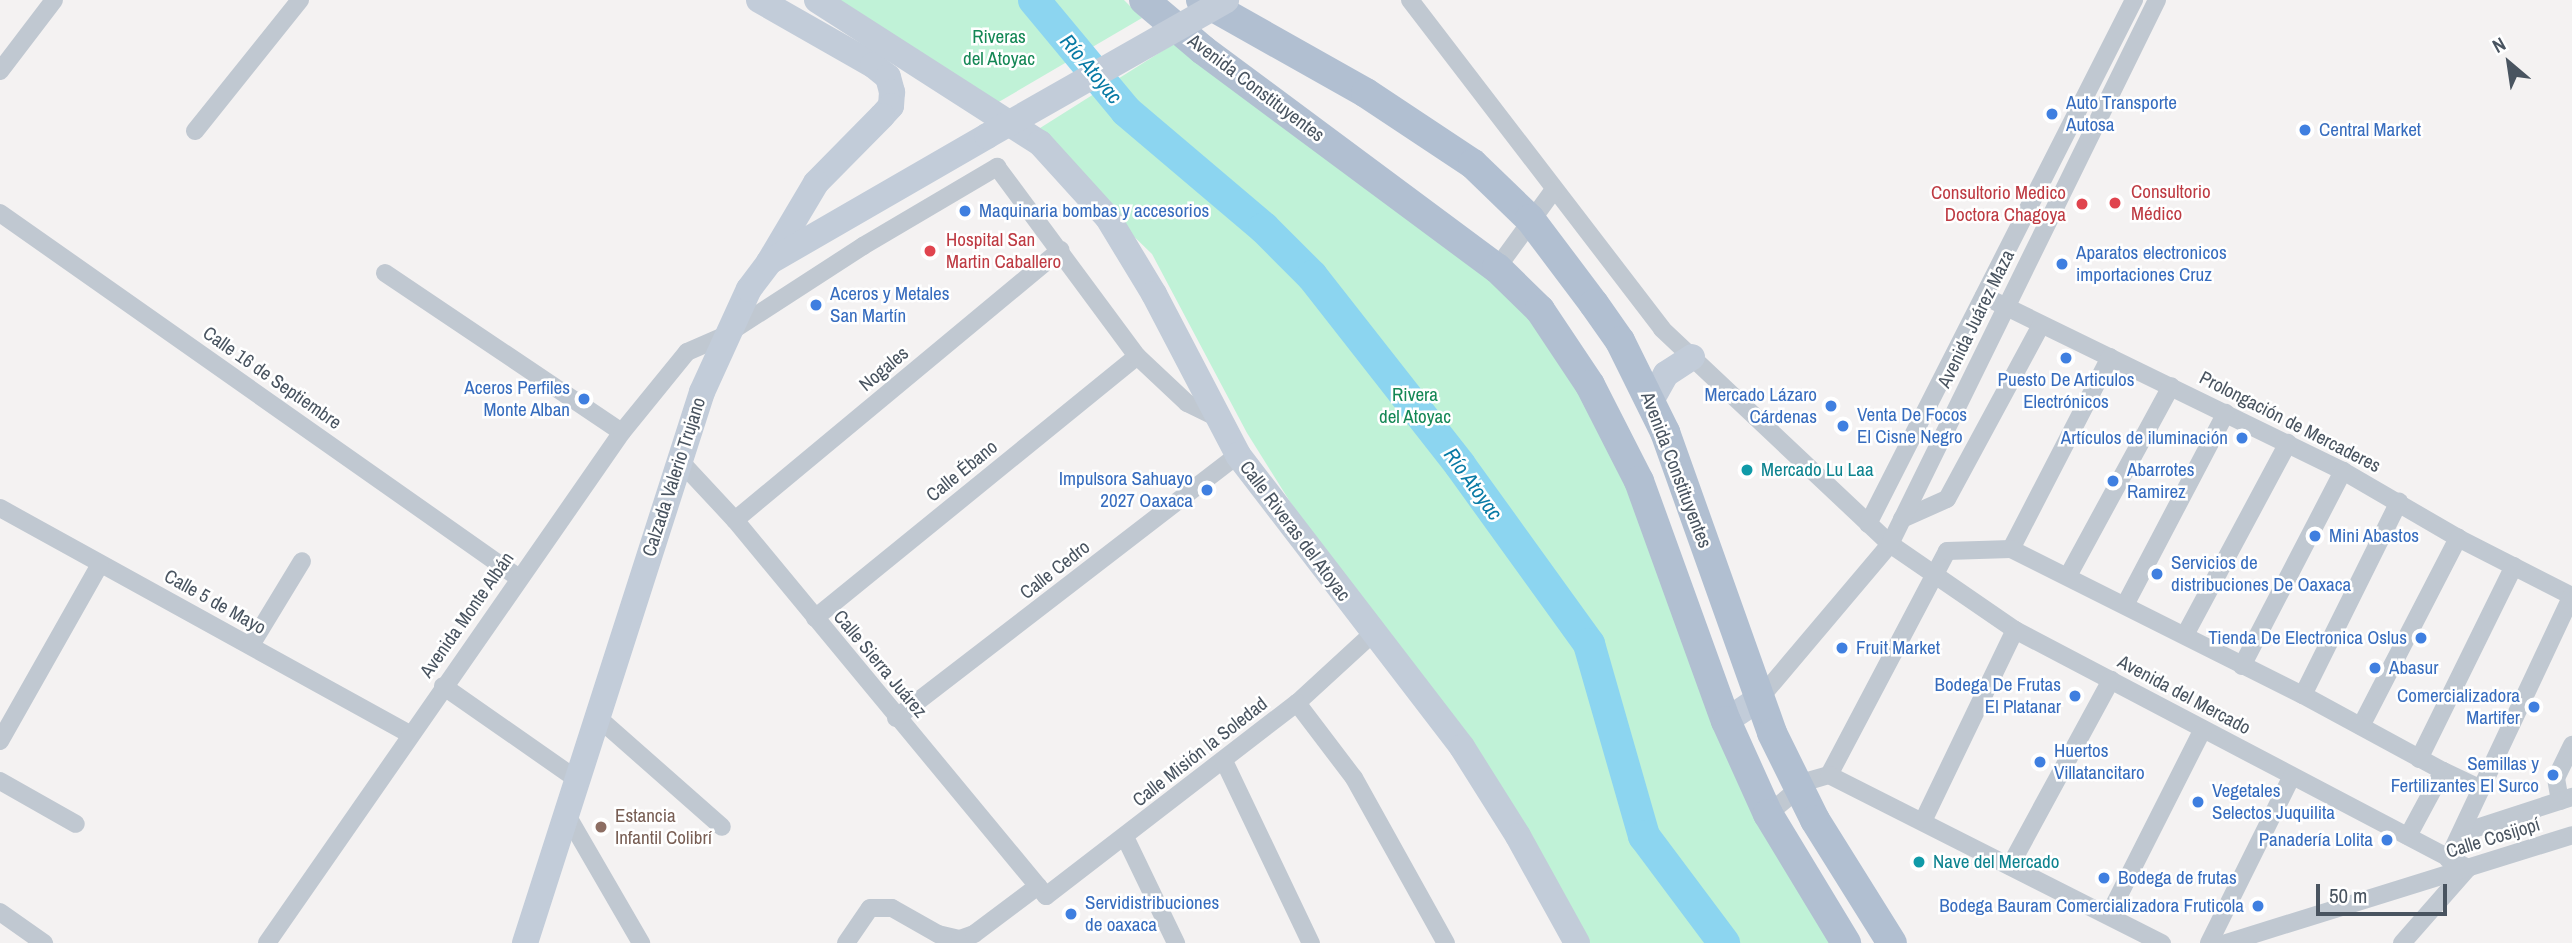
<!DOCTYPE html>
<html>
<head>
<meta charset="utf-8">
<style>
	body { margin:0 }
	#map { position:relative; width:2572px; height:943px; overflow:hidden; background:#f4f2f2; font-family:"Archivo Narrow",sans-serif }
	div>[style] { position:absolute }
	.green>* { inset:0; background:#c0f2d7 }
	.river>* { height:32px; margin:-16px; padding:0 16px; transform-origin:16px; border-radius:16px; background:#8cd5f0 }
	.street>* { height:18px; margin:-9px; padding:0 9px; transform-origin:9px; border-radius:9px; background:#c0c8d1 }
	.secondary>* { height:26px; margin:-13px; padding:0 13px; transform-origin:13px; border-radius:13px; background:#c2ccd9 }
	.primary>* { height:30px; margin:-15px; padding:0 15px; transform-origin:15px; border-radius:15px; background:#b1bfd1 }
	.secondary-bridge>* { height:26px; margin:-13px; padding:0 13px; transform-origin:13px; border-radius:13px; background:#c2ccd9 }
	.dots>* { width:19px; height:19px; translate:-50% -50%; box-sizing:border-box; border:4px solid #fff; border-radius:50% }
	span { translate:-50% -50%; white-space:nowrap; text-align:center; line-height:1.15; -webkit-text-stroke:5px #fff; paint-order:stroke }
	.park-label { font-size:19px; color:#148755 }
	.street-label { font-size:19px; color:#495460 }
	.shop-label { font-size:19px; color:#366cbe }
	.left { translate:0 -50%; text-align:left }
	.right { translate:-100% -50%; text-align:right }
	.health-label { font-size:19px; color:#be3a42 }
	.culture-label { font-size:19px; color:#0d838f }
	.education-label { font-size:19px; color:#785e54 }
	.water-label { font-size:21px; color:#087aa5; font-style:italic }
	.north { position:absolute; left:2474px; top:28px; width:70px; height:70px; -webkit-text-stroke:5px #fff; paint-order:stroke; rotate:331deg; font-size:19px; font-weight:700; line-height:28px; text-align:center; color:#495460 }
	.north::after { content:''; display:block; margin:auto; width:24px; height:32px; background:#495460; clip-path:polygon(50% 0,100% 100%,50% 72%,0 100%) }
	.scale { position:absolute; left:2316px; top:884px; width:131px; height:32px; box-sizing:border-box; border:4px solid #495460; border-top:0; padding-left:9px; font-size:21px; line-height:24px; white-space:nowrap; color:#495460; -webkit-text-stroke:5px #fff; paint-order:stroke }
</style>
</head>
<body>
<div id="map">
	<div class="green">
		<div style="clip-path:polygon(834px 0,1124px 0,1142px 18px,997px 103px)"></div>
		<div style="clip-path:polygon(1178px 41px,1497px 268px,1639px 481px,1726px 721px,1846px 943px,1580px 943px,1371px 631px,1247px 433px,1152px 254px,1029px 135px)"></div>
	</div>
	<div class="river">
		<div style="left:1034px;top:0;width:144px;rotate:50.3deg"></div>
		<div style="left:1126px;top:111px;width:181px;rotate:40.3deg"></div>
		<div style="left:1264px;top:228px;width:68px;rotate:45deg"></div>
		<div style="left:1312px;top:276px;width:240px;rotate:51.9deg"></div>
		<div style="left:1460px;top:465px;width:221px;rotate:54.2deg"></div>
		<div style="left:1589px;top:644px;width:200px;rotate:74deg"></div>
		<div style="left:1644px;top:836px;width:134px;rotate:53.2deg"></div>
	</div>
	<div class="street">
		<div style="left:1410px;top:0;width:414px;rotate:52.5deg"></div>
		<div style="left:1662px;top:329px;width:313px;rotate:43.3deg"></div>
		<div style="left:1890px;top:544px;width:152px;rotate:34.5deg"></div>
		<div style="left:2015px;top:630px;width:512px;rotate:27.72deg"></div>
		<div style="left:2468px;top:868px;width:100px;rotate:131.3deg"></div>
		<div style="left:0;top:71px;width:89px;rotate:-52.7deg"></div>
		<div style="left:195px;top:131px;width:168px;rotate:-51.3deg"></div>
		<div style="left:0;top:213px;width:634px;rotate:35.12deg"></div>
		<div style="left:1497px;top:268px;width:95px;rotate:-54deg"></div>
		<div style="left:385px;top:273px;width:285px;rotate:33.9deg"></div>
		<div style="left:1984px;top:296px;width:399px;rotate:26deg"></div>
		<div style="left:2343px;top:471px;width:133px;rotate:30.2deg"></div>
		<div style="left:2458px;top:538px;width:128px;rotate:27deg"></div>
		<div style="left:680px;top:461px;width:81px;rotate:47deg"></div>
		<div style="left:735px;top:520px;width:488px;rotate:50.4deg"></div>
		<div style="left:1046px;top:896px;width:317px;rotate:-37.6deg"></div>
		<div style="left:1297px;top:703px;width:103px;rotate:-42.6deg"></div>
		<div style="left:0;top:508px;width:468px;rotate:28.9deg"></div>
		<div style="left:1902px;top:519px;width:49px;rotate:-24deg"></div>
		<div style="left:1947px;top:499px;width:198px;rotate:-61.6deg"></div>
		<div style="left:735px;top:520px;width:423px;rotate:-39.7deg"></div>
		<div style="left:1868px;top:524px;width:588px;rotate:-63.09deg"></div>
		<div style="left:2011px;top:549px;width:216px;rotate:-62.7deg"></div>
		<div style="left:2068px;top:576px;width:216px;rotate:-61.5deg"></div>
		<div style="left:2125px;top:605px;width:217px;rotate:-62.3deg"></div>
		<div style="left:815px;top:618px;width:415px;rotate:-39.1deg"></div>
		<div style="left:2185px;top:635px;width:218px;rotate:-61.8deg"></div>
		<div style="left:251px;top:645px;width:98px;rotate:-58.7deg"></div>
		<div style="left:2242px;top:666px;width:220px;rotate:-62.6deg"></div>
		<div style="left:443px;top:686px;width:161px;rotate:34.9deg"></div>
		<div style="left:2303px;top:695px;width:216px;rotate:-63.6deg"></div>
		<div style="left:1760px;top:698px;width:202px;rotate:-49.8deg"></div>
		<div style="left:1890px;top:544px;width:606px;rotate:-63.86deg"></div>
		<div style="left:1297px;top:703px;width:94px;rotate:52.8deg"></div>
		<div style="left:1354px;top:778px;width:189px;rotate:60.9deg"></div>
		<div style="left:595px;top:715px;width:169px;rotate:41.4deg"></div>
		<div style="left:896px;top:718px;width:431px;rotate:-37.6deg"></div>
		<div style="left:2361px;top:726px;width:212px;rotate:-62.7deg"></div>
		<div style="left:0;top:741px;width:203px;rotate:-60.5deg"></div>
		<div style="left:2419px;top:759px;width:215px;rotate:-63.8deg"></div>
		<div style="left:1224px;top:761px;width:202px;rotate:64.5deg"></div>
		<div style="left:2443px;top:771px;width:42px;rotate:25.3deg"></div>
		<div style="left:1829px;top:775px;width:253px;rotate:-62.2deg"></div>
		<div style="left:1947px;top:551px;width:64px;rotate:-1.8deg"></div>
		<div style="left:2011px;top:549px;width:326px;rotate:26.6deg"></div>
		<div style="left:2303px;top:695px;width:159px;rotate:28.5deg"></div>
		<div style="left:2443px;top:771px;width:74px;rotate:118.3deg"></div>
		<div style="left:0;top:781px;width:87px;rotate:29.5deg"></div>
		<div style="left:2560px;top:801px;width:23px;rotate:-100deg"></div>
		<div style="left:2556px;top:778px;width:37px;rotate:-64deg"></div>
		<div style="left:564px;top:810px;width:154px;rotate:59.9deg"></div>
		<div style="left:1768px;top:814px;width:52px;rotate:-39.5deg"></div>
		<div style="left:1808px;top:781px;width:22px;rotate:-16deg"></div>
		<div style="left:1829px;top:775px;width:373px;rotate:26.8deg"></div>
		<div style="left:1924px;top:819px;width:210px;rotate:-64.3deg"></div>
		<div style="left:2461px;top:833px;width:117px;rotate:-18deg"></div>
		<div style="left:1125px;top:837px;width:118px;rotate:64.3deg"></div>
		<div style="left:2448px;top:859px;width:291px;rotate:-64.8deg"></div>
		<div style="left:2010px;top:866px;width:212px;rotate:-61.5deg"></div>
		<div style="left:0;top:912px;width:54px;rotate:35.2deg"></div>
		<div style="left:2109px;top:915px;width:208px;rotate:-63.2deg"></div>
		<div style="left:267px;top:943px;width:622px;rotate:-55.21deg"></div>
		<div style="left:622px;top:432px;width:103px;rotate:-50.9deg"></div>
		<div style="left:687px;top:352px;width:40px;rotate:-23.4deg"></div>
		<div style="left:724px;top:336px;width:166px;rotate:-32.9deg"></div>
		<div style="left:863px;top:246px;width:156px;rotate:-30.5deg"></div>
		<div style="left:997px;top:167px;width:235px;rotate:53.5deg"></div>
		<div style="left:1137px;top:356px;width:69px;rotate:43.2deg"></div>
		<div style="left:1187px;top:403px;width:37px;rotate:26deg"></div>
		<div style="left:846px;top:943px;width:42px;rotate:-55.6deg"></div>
		<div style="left:870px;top:908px;width:22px"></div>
		<div style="left:892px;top:908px;width:53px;rotate:29.5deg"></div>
		<div style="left:938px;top:934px;width:23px;rotate:13deg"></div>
		<div style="left:960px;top:939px;width:15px;rotate:-20deg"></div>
		<div style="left:974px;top:934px;width:80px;rotate:-36.9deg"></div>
		<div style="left:2209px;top:943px;width:186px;rotate:-63.6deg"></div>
		<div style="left:2226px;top:943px;width:362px;rotate:-17.3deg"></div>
	</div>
	<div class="secondary">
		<div style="left:759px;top:0;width:131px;rotate:29.7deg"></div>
		<div style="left:873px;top:65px;width:19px;rotate:39deg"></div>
		<div style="left:888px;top:77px;width:16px;rotate:75deg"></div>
		<div style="left:892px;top:92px;width:14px;rotate:94deg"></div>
		<div style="left:891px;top:106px;width:13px;rotate:132deg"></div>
		<div style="left:882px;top:116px;width:94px;rotate:134.6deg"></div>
		<div style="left:816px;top:183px;width:92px;rotate:120.7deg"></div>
		<div style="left:817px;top:0;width:265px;rotate:32.7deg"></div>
		<div style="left:1040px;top:143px;width:101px;rotate:47.8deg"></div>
		<div style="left:1108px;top:218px;width:89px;rotate:58.8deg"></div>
		<div style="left:1154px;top:294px;width:182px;rotate:62.4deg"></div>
		<div style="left:1238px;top:455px;width:368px;rotate:52.5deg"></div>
		<div style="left:1462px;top:747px;width:105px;rotate:57.8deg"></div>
		<div style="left:1518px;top:836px;width:122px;rotate:61.1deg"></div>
		<div style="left:1651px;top:401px;width:31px;rotate:-61deg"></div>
		<div style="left:1666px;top:374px;width:31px;rotate:-33deg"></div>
		<div style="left:1726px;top:721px;width:41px;rotate:-34.1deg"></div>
		<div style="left:525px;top:943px;width:579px;rotate:-72.19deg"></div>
		<div style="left:702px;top:392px;width:113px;rotate:-65.5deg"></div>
		<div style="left:749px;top:289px;width:34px;rotate:-53deg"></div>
		<div style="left:769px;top:262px;width:252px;rotate:-30deg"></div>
	</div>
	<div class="primary">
		<div style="left:1144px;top:0;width:77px;rotate:40.3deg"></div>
		<div style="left:1203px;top:50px;width:366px;rotate:36.6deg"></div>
		<div style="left:1497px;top:268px;width:60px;rotate:44.3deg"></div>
		<div style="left:1540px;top:310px;width:90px;rotate:56.3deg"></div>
		<div style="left:1590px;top:385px;width:108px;rotate:63deg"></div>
		<div style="left:1639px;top:481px;width:255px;rotate:70.1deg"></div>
		<div style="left:1726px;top:721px;width:102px;rotate:65.7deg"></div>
		<div style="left:1768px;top:814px;width:151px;rotate:58.8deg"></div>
		<div style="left:1201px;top:0;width:189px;rotate:29.4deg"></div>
		<div style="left:1366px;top:93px;width:128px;rotate:33.6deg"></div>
		<div style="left:1473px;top:164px;width:79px;rotate:44deg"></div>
		<div style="left:1530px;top:219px;width:106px;rotate:53deg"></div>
		<div style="left:1594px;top:304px;width:45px;rotate:54.9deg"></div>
		<div style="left:1620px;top:341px;width:102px;rotate:63.7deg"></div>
		<div style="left:1665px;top:432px;width:319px;rotate:70.4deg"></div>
		<div style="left:1772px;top:733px;width:97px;rotate:63.7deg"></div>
		<div style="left:1815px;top:820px;width:145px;rotate:58deg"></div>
	</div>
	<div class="secondary-bridge">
		<div style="left:987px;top:136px;width:275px;rotate:-29.6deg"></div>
	</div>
	<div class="dots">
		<div style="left:2052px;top:114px;background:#3f7fe0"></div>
		<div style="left:2305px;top:130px;background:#3f7fe0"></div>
		<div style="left:2115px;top:203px;background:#e0444e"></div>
		<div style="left:2082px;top:204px;background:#e0444e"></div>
		<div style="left:965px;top:211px;background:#3f7fe0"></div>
		<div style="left:930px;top:251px;background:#e0444e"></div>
		<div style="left:2062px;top:264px;background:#3f7fe0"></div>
		<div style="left:816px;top:305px;background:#3f7fe0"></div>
		<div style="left:2066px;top:358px;background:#3f7fe0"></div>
		<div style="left:584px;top:399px;background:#3f7fe0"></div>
		<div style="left:1831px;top:406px;background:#3f7fe0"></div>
		<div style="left:1843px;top:426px;background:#3f7fe0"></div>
		<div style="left:2242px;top:438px;background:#3f7fe0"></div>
		<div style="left:1747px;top:470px;background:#0f9aa8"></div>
		<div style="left:2113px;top:481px;background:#3f7fe0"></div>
		<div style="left:1207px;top:490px;background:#3f7fe0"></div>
		<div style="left:2315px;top:536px;background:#3f7fe0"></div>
		<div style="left:2157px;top:574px;background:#3f7fe0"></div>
		<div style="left:2421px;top:638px;background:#3f7fe0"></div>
		<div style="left:1842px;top:648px;background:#3f7fe0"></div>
		<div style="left:2375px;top:668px;background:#3f7fe0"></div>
		<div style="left:2075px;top:696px;background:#3f7fe0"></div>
		<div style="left:2534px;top:707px;background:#3f7fe0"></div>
		<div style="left:2040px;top:762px;background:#3f7fe0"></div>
		<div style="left:2553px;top:775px;background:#3f7fe0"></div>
		<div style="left:2198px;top:802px;background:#3f7fe0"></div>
		<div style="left:601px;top:827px;background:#8d6e63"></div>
		<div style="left:2387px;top:840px;background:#3f7fe0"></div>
		<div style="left:1919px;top:862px;background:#0f9aa8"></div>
		<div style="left:2104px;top:878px;background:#3f7fe0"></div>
		<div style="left:2258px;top:906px;background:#3f7fe0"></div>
		<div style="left:1071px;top:914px;background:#3f7fe0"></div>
	</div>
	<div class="park-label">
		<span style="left:999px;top:48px">Riveras<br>del Atoyac</span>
		<span style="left:1415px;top:406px">Rivera<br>del Atoyac</span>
	</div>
	<div class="street-label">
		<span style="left:1256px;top:88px;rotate:37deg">Avenida Constituyentes</span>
		<span style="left:1976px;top:319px;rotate:-64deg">Avenida Juárez Maza</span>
		<span style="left:884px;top:369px;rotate:-40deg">Nogales</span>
		<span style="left:272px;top:378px;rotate:35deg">Calle 16 de Septiembre</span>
		<span style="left:2290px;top:422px;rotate:27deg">Prolongación de Mercaderes</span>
		<span style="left:1676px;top:470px;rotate:69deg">Avenida Constituyentes</span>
		<span style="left:962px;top:471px;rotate:-39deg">Calle Ébano</span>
		<span style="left:674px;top:477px;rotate:-72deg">Calzada Valerio Trujano</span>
		<span style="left:1295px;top:531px;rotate:53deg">Calle Riveras del Atoyac</span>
		<span style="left:1055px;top:570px;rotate:-38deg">Calle Cedro</span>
		<span style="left:215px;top:602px;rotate:29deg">Calle 5 de Mayo</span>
		<span style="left:467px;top:615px;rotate:-55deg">Avenida Monte Albán</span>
		<span style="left:880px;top:664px;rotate:50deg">Calle Sierra Juárez</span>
		<span style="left:2184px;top:695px;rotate:28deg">Avenida del Mercado</span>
		<span style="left:1200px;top:752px;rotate:-38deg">Calle Misión la Soledad</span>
		<span style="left:2493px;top:838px;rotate:-17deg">Calle Cosijopí</span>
	</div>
	<div class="shop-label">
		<span class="left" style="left:2066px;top:114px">Auto Transporte<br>Autosa</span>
		<span class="left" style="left:2319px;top:130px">Central Market</span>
		<span class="left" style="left:979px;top:211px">Maquinaria bombas y accesorios</span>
		<span class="left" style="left:2076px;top:264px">Aparatos electronicos<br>importaciones Cruz</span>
		<span class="left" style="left:830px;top:305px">Aceros y Metales<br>San Martín</span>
		<span style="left:2066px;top:391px">Puesto De Articulos<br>Electrónicos</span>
		<span class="right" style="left:570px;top:399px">Aceros Perfiles<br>Monte Alban</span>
		<span class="right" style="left:1817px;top:406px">Mercado Lázaro<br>Cárdenas</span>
		<span class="left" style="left:1857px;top:426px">Venta De Focos<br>El Cisne Negro</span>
		<span class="right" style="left:2228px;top:438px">Artículos de iluminación</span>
		<span class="left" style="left:2127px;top:481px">Abarrotes<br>Ramirez</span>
		<span class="right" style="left:1193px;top:490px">Impulsora Sahuayo<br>2027 Oaxaca</span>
		<span class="left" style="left:2329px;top:536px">Mini Abastos</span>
		<span class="left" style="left:2171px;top:574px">Servicios de<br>distribuciones De Oaxaca</span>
		<span class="right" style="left:2407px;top:638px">Tienda De Electronica Oslus</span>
		<span class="left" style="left:1856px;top:648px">Fruit Market</span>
		<span class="left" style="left:2389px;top:668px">Abasur</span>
		<span class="right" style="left:2061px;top:696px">Bodega De Frutas<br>El Platanar</span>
		<span class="right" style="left:2520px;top:707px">Comercializadora<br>Martifer</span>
		<span class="left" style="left:2054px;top:762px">Huertos<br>Villatancitaro</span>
		<span class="right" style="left:2539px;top:775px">Semillas y<br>Fertilizantes El Surco</span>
		<span class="left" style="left:2212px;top:802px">Vegetales<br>Selectos Juquilita</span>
		<span class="right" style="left:2373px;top:840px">Panadería Lolita</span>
		<span class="left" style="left:2118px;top:878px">Bodega de frutas</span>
		<span class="left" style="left:1085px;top:914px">Servidistribuciones<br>de oaxaca</span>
		<span class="right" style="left:2244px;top:906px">Bodega Bauram Comercializadora Fruticola</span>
	</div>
	<div class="health-label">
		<span class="left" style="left:2131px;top:203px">Consultorio<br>Médico</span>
		<span class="right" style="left:2066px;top:204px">Consultorio Medico<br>Doctora Chagoya</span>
		<span class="left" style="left:946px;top:251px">Hospital San<br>Martin Caballero</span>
	</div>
	<div class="culture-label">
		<span class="left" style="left:1761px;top:470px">Mercado Lu Laa</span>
		<span class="left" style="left:1933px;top:862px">Nave del Mercado</span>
	</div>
	<div class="education-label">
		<span class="left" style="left:615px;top:827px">Estancia<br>Infantil Colibrí</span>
	</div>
	<div class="water-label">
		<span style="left:1091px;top:69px;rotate:50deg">Río Atoyac</span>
		<span style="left:1473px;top:484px;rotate:54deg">Río Atoyac</span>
	</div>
	<div class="north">N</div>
	<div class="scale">50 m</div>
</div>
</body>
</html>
